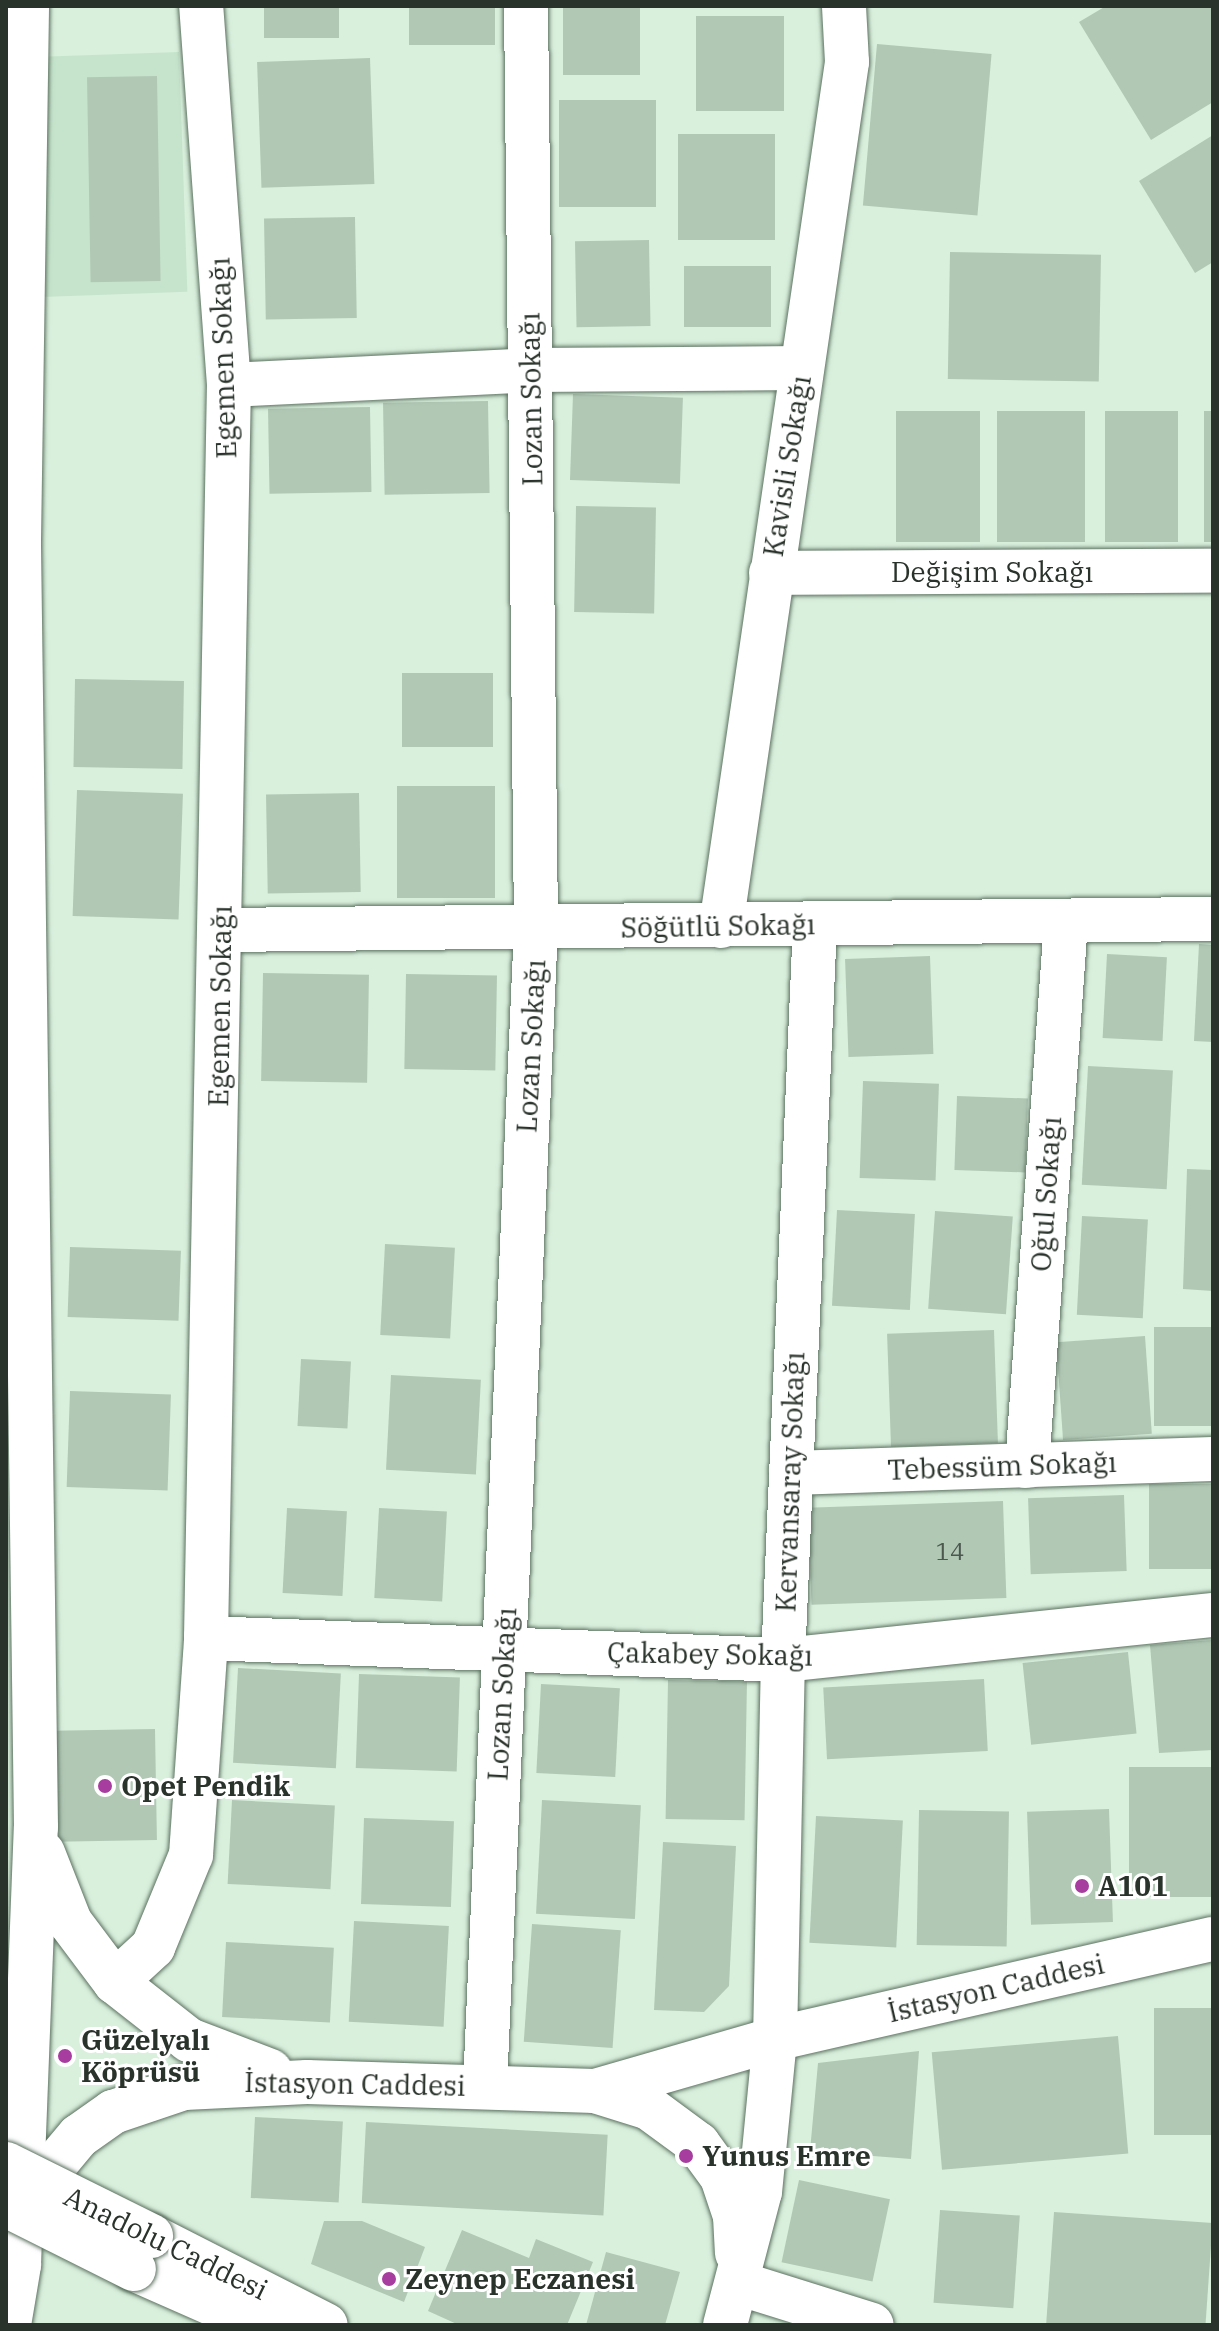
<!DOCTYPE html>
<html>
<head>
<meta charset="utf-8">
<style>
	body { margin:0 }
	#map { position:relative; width:1219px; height:2331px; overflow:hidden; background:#d9f0dd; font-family:"IBM Plex Serif",serif }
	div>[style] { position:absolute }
	.built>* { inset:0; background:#c6e4cc; transform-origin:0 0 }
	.building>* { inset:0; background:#b1c8b5; transform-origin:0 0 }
	.roads { filter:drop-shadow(0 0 2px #5c7160) drop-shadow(0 0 2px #5c7160) }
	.minor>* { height:44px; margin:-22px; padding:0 22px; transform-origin:22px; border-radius:22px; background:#fff }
	.highway>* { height:44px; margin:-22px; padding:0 22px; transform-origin:22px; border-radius:22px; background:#fff }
	.bridges { filter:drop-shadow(0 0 2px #5c7160) drop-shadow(0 0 2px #5c7160) }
	.minor-bridge>* { height:44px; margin:-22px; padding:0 22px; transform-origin:22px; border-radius:22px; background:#fff }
	.dots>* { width:22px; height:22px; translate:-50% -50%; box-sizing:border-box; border:4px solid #fff; border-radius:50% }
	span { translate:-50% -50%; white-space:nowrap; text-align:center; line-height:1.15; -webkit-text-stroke:6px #fff; paint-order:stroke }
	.number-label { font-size:24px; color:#4c584e }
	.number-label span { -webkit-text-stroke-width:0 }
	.street-label { font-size:28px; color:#2a332b }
	.poi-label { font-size:28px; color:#2a332b; font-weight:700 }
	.left { translate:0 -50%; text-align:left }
	.frame { position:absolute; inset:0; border:8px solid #2a332b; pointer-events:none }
</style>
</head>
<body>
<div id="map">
	<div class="built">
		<div style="left:179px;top:52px;width:240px;height:145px;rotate:88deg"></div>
	</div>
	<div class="building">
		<div style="left:264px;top:6px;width:75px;height:32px"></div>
		<div style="left:409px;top:6px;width:86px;height:39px"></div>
		<div style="left:563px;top:6px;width:77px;height:69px"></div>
		<div style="clip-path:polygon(1106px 6px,1212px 6px,1213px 102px,1151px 140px,1079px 22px)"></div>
		<div style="left:696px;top:16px;width:88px;height:95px"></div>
		<div style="left:877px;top:44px;width:115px;height:162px;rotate:5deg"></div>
		<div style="left:370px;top:58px;width:126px;height:113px;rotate:88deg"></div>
		<div style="left:157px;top:76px;width:205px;height:70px;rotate:89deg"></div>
		<div style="left:559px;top:100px;width:97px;height:107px"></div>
		<div style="left:678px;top:134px;width:97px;height:106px"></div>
		<div style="clip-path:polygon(1213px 135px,1213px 262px,1195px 273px,1139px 181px)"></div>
		<div style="left:355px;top:217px;width:101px;height:91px;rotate:89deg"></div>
		<div style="left:649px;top:240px;width:86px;height:74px;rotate:89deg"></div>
		<div style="left:950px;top:252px;width:151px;height:127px;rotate:1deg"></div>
		<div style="left:771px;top:266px;width:61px;height:87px;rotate:90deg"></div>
		<div style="left:573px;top:394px;width:110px;height:86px;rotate:2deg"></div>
		<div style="left:488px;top:401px;width:92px;height:105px;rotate:89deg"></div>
		<div style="left:370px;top:407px;width:85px;height:102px;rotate:89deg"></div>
		<div style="left:896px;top:411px;width:84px;height:131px"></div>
		<div style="left:997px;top:411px;width:88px;height:131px"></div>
		<div style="left:1105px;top:411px;width:73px;height:131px"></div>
		<div style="left:1204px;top:411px;width:9px;height:131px"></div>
		<div style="left:576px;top:506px;width:80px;height:106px;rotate:1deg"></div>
		<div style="left:402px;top:673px;width:91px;height:74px"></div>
		<div style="left:75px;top:679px;width:109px;height:88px;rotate:1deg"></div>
		<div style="left:397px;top:786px;width:98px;height:112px"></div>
		<div style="left:77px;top:790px;width:106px;height:126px;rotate:2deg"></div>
		<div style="left:359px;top:793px;width:99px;height:93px;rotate:89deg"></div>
		<div style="clip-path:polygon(1199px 944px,1213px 945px,1213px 1042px,1194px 1041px)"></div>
		<div style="left:1107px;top:954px;width:60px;height:84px;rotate:3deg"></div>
		<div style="left:930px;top:956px;width:98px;height:85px;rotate:88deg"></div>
		<div style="left:263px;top:973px;width:106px;height:108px;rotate:1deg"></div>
		<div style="left:406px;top:974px;width:91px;height:95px;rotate:1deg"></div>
		<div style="left:1088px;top:1066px;width:85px;height:119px;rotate:3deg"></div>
		<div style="left:863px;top:1081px;width:76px;height:97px;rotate:2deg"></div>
		<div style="left:957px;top:1096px;width:71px;height:74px;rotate:2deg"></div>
		<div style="clip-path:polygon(1187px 1169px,1213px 1170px,1213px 1291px,1183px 1289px)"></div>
		<div style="left:837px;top:1210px;width:78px;height:96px;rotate:3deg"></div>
		<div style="left:935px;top:1211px;width:78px;height:98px;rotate:4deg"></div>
		<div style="left:1082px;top:1216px;width:66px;height:99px;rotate:3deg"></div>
		<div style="left:385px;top:1244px;width:70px;height:91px;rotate:3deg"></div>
		<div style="left:70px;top:1247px;width:111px;height:70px;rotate:2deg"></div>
		<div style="left:1213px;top:1327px;width:99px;height:59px;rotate:90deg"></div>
		<div style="left:994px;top:1330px;width:113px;height:107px;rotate:88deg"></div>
		<div style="left:1145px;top:1336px;width:98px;height:89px;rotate:86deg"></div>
		<div style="left:301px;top:1359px;width:50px;height:67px;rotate:3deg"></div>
		<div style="left:391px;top:1375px;width:90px;height:95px;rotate:3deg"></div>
		<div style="left:70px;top:1391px;width:101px;height:96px;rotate:2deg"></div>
		<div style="left:1213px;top:1484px;width:85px;height:64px;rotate:90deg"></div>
		<div style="left:1124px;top:1495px;width:76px;height:96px;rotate:88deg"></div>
		<div style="left:1003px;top:1501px;width:97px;height:195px;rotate:88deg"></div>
		<div style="left:287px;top:1508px;width:60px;height:85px;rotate:3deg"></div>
		<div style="left:379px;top:1508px;width:68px;height:90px;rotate:3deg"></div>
		<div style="clip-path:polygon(1213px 1640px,1213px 1750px,1159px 1753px,1150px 1645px)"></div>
		<div style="left:1128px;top:1652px;width:82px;height:106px;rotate:84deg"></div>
		<div style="left:238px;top:1668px;width:103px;height:95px;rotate:3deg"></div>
		<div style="left:359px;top:1674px;width:101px;height:94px;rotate:2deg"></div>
		<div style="left:984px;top:1679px;width:72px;height:161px;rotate:87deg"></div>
		<div style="left:668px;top:1680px;width:79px;height:139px;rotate:1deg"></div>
		<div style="left:541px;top:1684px;width:79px;height:89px;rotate:3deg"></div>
		<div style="left:155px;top:1729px;width:111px;height:101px;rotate:89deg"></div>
		<div style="left:1213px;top:1767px;width:130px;height:84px;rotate:90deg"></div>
		<div style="left:232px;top:1800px;width:103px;height:84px;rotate:3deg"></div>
		<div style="left:542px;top:1800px;width:99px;height:114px;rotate:3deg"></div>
		<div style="left:1109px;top:1809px;width:113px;height:82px;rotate:88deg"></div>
		<div style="left:919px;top:1810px;width:90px;height:135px;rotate:1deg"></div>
		<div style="left:816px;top:1816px;width:87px;height:127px;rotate:3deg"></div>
		<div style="left:364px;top:1818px;width:90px;height:86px;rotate:2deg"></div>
		<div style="clip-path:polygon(663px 1842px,736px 1846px,729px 1986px,704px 2012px,654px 2010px)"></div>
		<div style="left:354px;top:1921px;width:95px;height:101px;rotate:3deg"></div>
		<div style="left:532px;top:1924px;width:89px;height:118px;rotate:4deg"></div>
		<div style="left:226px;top:1942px;width:108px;height:75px;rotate:3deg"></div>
		<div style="left:1213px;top:2008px;width:127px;height:59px;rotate:90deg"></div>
		<div style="left:1118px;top:2036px;width:118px;height:187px;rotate:85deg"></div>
		<div style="clip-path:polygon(919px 2051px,911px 2159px,810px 2151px,818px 2063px)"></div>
		<div style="left:255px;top:2117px;width:88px;height:81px;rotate:3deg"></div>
		<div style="left:366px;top:2122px;width:242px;height:81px;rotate:3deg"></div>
		<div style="left:799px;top:2180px;width:93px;height:84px;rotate:12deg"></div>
		<div style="left:940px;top:2210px;width:80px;height:93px;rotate:4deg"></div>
		<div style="left:1054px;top:2212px;width:159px;height:113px;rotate:4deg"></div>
		<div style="clip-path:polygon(324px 2221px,362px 2221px,425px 2247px,404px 2302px,311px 2264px)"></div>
		<div style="clip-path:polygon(462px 2230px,529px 2258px,536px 2239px,593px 2262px,567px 2325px,459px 2325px,428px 2311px)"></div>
		<div style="clip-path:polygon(606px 2252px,680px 2272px,665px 2325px,586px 2325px)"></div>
	</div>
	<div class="roads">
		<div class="minor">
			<div style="left:229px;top:385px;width:302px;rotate:-2.8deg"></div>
			<div style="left:531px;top:370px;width:271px;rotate:-0.4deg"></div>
			<div style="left:771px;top:573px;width:442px;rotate:-0.3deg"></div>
			<div style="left:721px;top:926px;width:873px;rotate:-81.7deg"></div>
			<div style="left:847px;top:62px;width:56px;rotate:-93.1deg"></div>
			<div style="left:222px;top:930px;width:991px;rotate:-0.64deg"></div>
			<div style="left:1027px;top:1466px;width:545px;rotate:-85.9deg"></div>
			<div style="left:791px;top:1473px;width:422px;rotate:-1.9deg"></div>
			<div style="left:206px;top:1638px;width:577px;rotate:2.18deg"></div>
			<div style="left:783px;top:1660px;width:432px;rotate:-6deg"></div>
			<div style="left:43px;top:1853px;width:74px;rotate:68.6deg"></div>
			<div style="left:70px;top:1922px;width:75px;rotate:53.1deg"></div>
			<div style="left:115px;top:1982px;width:94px;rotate:38.1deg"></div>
			<div style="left:189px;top:2040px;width:87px;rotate:20.9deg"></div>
			<div style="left:115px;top:1982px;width:52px;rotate:-42.6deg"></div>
			<div style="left:153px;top:1947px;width:100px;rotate:-67.6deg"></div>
			<div style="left:191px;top:1855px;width:218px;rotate:-86deg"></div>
			<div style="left:206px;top:1638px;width:1253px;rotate:-88.95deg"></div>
			<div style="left:229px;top:385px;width:380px;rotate:-94.2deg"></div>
			<div style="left:485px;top:2086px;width:1160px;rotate:-87.48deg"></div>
			<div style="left:536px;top:927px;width:921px;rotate:-90.62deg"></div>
			<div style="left:595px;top:2091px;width:187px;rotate:-16.1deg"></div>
			<div style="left:775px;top:2039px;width:449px;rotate:-12.9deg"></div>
			<div style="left:35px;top:2218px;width:60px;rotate:-68.6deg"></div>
			<div style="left:57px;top:2162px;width:34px;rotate:-50deg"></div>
			<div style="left:79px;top:2136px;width:42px;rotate:-35.2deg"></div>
			<div style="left:113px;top:2112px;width:75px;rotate:-18.7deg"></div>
			<div style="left:184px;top:2088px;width:123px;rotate:-2.8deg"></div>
			<div style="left:307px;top:2082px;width:288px;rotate:1.8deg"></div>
			<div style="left:595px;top:2091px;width:57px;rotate:17.5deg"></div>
			<div style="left:649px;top:2108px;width:61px;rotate:36.3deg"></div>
			<div style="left:698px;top:2144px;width:41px;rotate:54deg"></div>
			<div style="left:722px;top:2177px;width:41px;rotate:71.6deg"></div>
			<div style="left:735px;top:2216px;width:37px;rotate:87deg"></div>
			<div style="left:151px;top:2236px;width:196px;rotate:27deg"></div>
			<div style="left:19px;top:2265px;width:438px;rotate:-87.8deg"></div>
			<div style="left:36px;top:1827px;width:1286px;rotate:-90.76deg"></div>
			<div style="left:19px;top:541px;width:535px;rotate:-89.14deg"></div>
			<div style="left:134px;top:2269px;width:139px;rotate:23.8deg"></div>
			<div style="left:738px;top:2283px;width:140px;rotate:17.4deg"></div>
			<div style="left:725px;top:2325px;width:138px;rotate:-75.3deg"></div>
			<div style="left:760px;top:2192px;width:154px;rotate:-84.4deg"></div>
			<div style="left:775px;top:2039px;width:379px;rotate:-88.8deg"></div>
			<div style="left:783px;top:1660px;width:736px;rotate:-87.51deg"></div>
		</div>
		<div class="highway">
			<div style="left:9px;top:2325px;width:61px;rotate:-80.5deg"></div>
		</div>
	</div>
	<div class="bridges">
		<div class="minor-bridge">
			<div style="left:6px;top:2164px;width:162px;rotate:26.4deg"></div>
			<div style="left:6px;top:2205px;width:143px;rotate:26.6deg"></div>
		</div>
	</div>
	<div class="dots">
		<div style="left:105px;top:1786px;background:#a63d9f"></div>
		<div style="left:1082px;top:1886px;background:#a63d9f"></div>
		<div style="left:65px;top:2056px;background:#a63d9f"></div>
		<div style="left:686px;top:2156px;background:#a63d9f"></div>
		<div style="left:389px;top:2279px;background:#a63d9f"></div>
	</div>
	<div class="number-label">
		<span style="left:950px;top:1552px">14</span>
	</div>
	<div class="street-label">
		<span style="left:223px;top:358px;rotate:-92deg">Egemen Sokağı</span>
		<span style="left:531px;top:399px;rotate:-91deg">Lozan Sokağı</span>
		<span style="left:787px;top:466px;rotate:-81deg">Kavisli Sokağı</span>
		<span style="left:992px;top:572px">Değişim Sokağı</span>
		<span style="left:718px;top:926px;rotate:-1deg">Söğütlü Sokağı</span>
		<span style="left:220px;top:1006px;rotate:-89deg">Egemen Sokağı</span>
		<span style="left:531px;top:1046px;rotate:-87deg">Lozan Sokağı</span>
		<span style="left:1046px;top:1194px;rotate:-86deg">Oğul Sokağı</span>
		<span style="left:1002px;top:1466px;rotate:-2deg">Tebessüm Sokağı</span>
		<span style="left:790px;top:1482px;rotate:-88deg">Kervansaray Sokağı</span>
		<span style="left:710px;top:1654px;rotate:1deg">Çakabey Sokağı</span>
		<span style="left:502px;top:1694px;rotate:-87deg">Lozan Sokağı</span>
		<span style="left:996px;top:1988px;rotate:-13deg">İstasyon Caddesi</span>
		<span style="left:355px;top:2084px;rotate:1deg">İstasyon Caddesi</span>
		<span style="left:166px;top:2243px;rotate:26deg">Anadolu Caddesi</span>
	</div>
	<div class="poi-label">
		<span class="left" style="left:121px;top:1786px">Opet Pendik</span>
		<span class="left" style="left:1098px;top:1886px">A101</span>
		<span class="left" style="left:81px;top:2056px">Güzelyalı<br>Köprüsü</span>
		<span class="left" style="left:702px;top:2156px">Yunus Emre</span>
		<span class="left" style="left:405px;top:2279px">Zeynep Eczanesi</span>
	</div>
	<div class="frame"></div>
</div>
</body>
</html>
